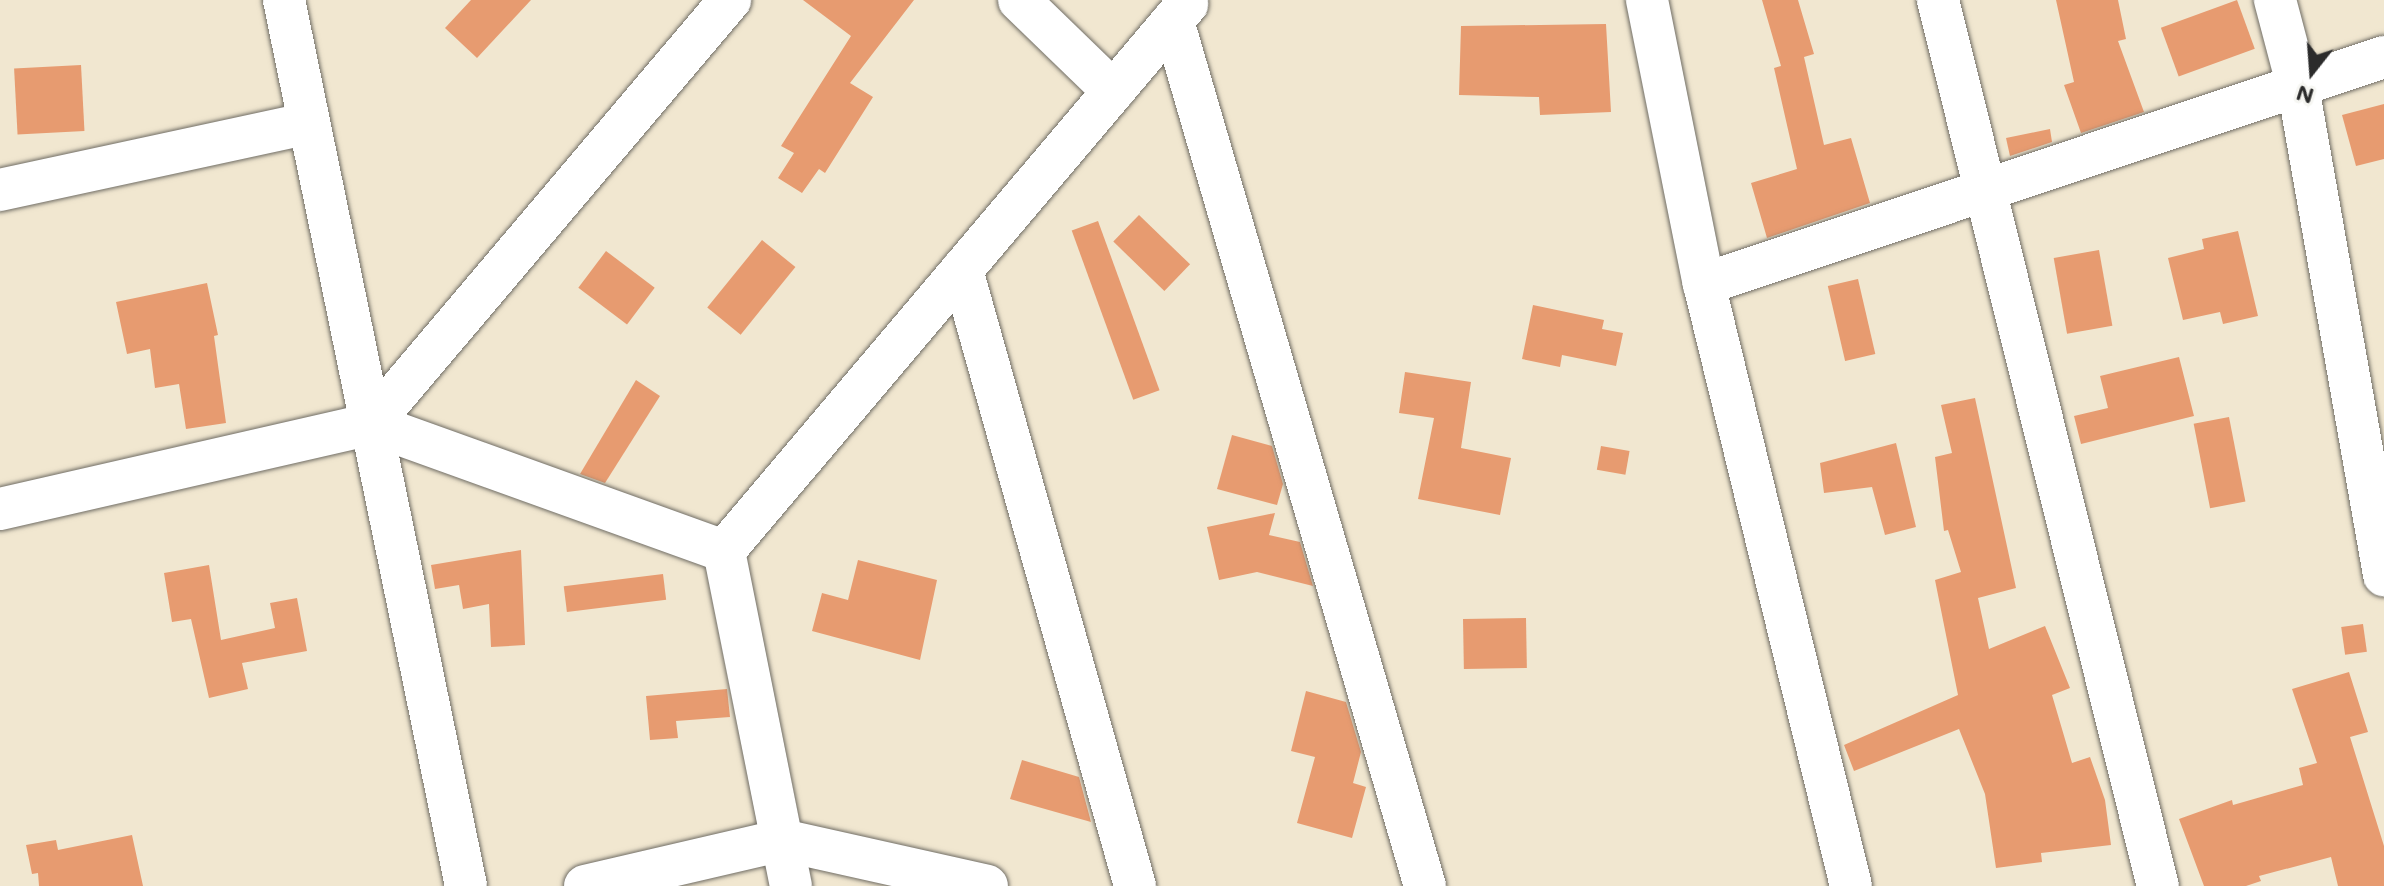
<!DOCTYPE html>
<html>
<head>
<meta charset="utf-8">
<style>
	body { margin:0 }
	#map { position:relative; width:2384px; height:886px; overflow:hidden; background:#f1e7d0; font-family:Mali,sans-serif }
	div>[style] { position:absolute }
	.building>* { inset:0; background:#e79b70; transform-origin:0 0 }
	.roads { filter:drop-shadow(0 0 2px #706d65) drop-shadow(0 0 2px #706d65) }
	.minor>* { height:42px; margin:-21px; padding:0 21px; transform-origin:21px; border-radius:21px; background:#fff }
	span { translate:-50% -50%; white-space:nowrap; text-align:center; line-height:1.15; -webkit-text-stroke:8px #f6f6f2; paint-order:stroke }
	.north { position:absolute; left:2272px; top:32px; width:80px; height:80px; -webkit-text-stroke:6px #f6f6f2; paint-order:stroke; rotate:197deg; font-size:22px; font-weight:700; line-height:32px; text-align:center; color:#2b2b2b }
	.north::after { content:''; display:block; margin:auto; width:28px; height:36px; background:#2b2b2b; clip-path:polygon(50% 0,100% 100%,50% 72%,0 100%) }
</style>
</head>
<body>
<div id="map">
	<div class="building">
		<div style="clip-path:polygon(471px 0,531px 0,477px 58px,445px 28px)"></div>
		<div style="clip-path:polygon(803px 0,914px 0,850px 83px,873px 97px,825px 173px,819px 169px,802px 193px,778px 178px,794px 153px,781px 146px,851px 36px)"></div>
		<div style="clip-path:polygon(1762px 0,1798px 0,1814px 54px,1804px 57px,1824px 145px,1851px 138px,1870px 203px,1767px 238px,1751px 183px,1797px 169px,1774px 68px,1781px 66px)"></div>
		<div style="clip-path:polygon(2056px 0,2118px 0,2126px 39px,2118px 41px,2144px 112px,2081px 133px,2064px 85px,2074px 82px)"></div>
		<div style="left:2237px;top:0;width:52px;height:81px;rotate:70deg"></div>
		<div style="clip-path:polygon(1606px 24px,1611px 112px,1540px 115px,1539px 97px,1459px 95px,1461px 26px)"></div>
		<div style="left:81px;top:65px;width:66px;height:67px;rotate:87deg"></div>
		<div style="clip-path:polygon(2384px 104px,2384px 159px,2356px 166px,2342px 115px)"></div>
		<div style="clip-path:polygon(2050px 129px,2052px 142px,2010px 156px,2006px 138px)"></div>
		<div style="left:1139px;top:215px;width:71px;height:37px;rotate:44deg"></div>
		<div style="left:1098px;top:221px;width:180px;height:28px;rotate:70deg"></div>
		<div style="clip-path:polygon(2238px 231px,2258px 316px,2223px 324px,2220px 312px,2183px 320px,2168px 258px,2204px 249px,2202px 239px)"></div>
		<div style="left:762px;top:240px;width:43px;height:87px;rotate:39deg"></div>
		<div style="left:2099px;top:250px;width:77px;height:46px;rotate:80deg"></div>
		<div style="left:606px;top:251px;width:61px;height:46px;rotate:37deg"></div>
		<div style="left:1858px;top:279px;width:77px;height:31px;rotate:77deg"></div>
		<div style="clip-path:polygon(207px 283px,218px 335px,214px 336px,226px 423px,186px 429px,179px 384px,155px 388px,150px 349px,127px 354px,116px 302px)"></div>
		<div style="clip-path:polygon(1533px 305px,1604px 320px,1602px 329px,1623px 333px,1616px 366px,1562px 355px,1560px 367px,1522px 359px)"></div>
		<div style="clip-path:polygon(2179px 357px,2194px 416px,2081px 444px,2074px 416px,2108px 408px,2100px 376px)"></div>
		<div style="clip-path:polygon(1405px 372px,1471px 382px,1461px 448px,1511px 458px,1500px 515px,1418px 499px,1434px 418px,1399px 413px)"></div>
		<div style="clip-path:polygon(636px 380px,660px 396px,605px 483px,580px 474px)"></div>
		<div style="clip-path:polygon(1975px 398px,2016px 588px,1978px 598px,1989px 649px,2045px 626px,2070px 688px,2052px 695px,2072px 763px,2090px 757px,2105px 800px,2111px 845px,2041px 853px,2042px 862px,1996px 868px,1985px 794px,1959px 729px,1854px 771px,1844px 745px,1958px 695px,1935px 580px,1961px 572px,1948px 530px,1944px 531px,1935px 457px,1952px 453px,1941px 405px)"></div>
		<div style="left:2229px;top:417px;width:86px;height:36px;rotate:79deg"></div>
		<div style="clip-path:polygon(1232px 435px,1272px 446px,1283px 484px,1277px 505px,1217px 489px)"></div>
		<div style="clip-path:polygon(1896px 443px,1916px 527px,1885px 535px,1872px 487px,1824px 493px,1820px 463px)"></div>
		<div style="left:1601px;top:446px;width:29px;height:24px;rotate:10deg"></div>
		<div style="clip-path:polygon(1275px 513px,1269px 535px,1300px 542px,1313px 586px,1257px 572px,1219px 580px,1207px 527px)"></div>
		<div style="clip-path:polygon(521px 550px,525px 645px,491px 647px,489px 604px,463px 609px,459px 585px,435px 589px,431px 565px)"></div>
		<div style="clip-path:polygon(858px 560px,937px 580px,920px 660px,812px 631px,822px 593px,848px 600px)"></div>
		<div style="clip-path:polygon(209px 565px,221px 640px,275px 628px,270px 603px,297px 598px,307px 651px,242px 663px,248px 689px,209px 698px,191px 619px,172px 622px,164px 573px)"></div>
		<div style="left:663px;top:574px;width:26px;height:100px;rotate:83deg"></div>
		<div style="left:1526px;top:618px;width:50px;height:63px;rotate:89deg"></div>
		<div style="left:2363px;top:624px;width:28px;height:22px;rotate:82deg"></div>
		<div style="clip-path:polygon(2349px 672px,2368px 732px,2350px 737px,2384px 846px,2384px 886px,2338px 886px,2331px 857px,2259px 876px,2261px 881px,2246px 886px,2204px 886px,2179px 819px,2232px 800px,2233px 805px,2303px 785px,2299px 768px,2317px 763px,2292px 689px)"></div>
		<div style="clip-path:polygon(727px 689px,730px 717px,676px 721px,678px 738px,650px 740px,646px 696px)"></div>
		<div style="clip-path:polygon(1306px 691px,1346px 702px,1361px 752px,1353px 783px,1366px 787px,1352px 838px,1297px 823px,1315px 757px,1291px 751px)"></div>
		<div style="clip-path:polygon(1022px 760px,1079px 777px,1091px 822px,1010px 799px)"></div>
		<div style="clip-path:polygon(132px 835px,143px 886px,39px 886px,38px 873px,32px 874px,26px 845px,56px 840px,58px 850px)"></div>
	</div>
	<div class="roads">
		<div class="minor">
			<div style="left:284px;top:0;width:904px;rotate:78.39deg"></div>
			<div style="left:1019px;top:0;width:131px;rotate:44.1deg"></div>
			<div style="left:1647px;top:0;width:290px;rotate:78.7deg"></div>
			<div style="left:1704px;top:284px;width:620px;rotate:76.28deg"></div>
			<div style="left:1938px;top:0;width:913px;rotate:76.06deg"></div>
			<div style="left:2275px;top:0;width:90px;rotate:75.2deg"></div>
			<div style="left:2298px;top:87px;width:496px;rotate:80deg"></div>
			<div style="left:1173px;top:21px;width:901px;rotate:73.76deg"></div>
			<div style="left:0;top:190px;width:316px;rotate:-12.2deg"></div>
			<div style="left:962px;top:270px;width:640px;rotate:74.31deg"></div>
			<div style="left:1704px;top:284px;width:717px;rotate:-18.46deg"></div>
			<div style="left:371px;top:424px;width:556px;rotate:-49.75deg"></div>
			<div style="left:0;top:509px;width:381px;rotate:-12.9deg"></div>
			<div style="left:371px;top:424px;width:375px;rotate:19.8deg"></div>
			<div style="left:724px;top:551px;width:717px;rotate:-49.75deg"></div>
			<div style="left:724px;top:551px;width:342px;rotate:78.7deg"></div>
			<div style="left:585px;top:886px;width:202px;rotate:-13.1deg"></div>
			<div style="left:782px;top:840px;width:210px;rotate:12.6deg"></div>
		</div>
	</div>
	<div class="north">N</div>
</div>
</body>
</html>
